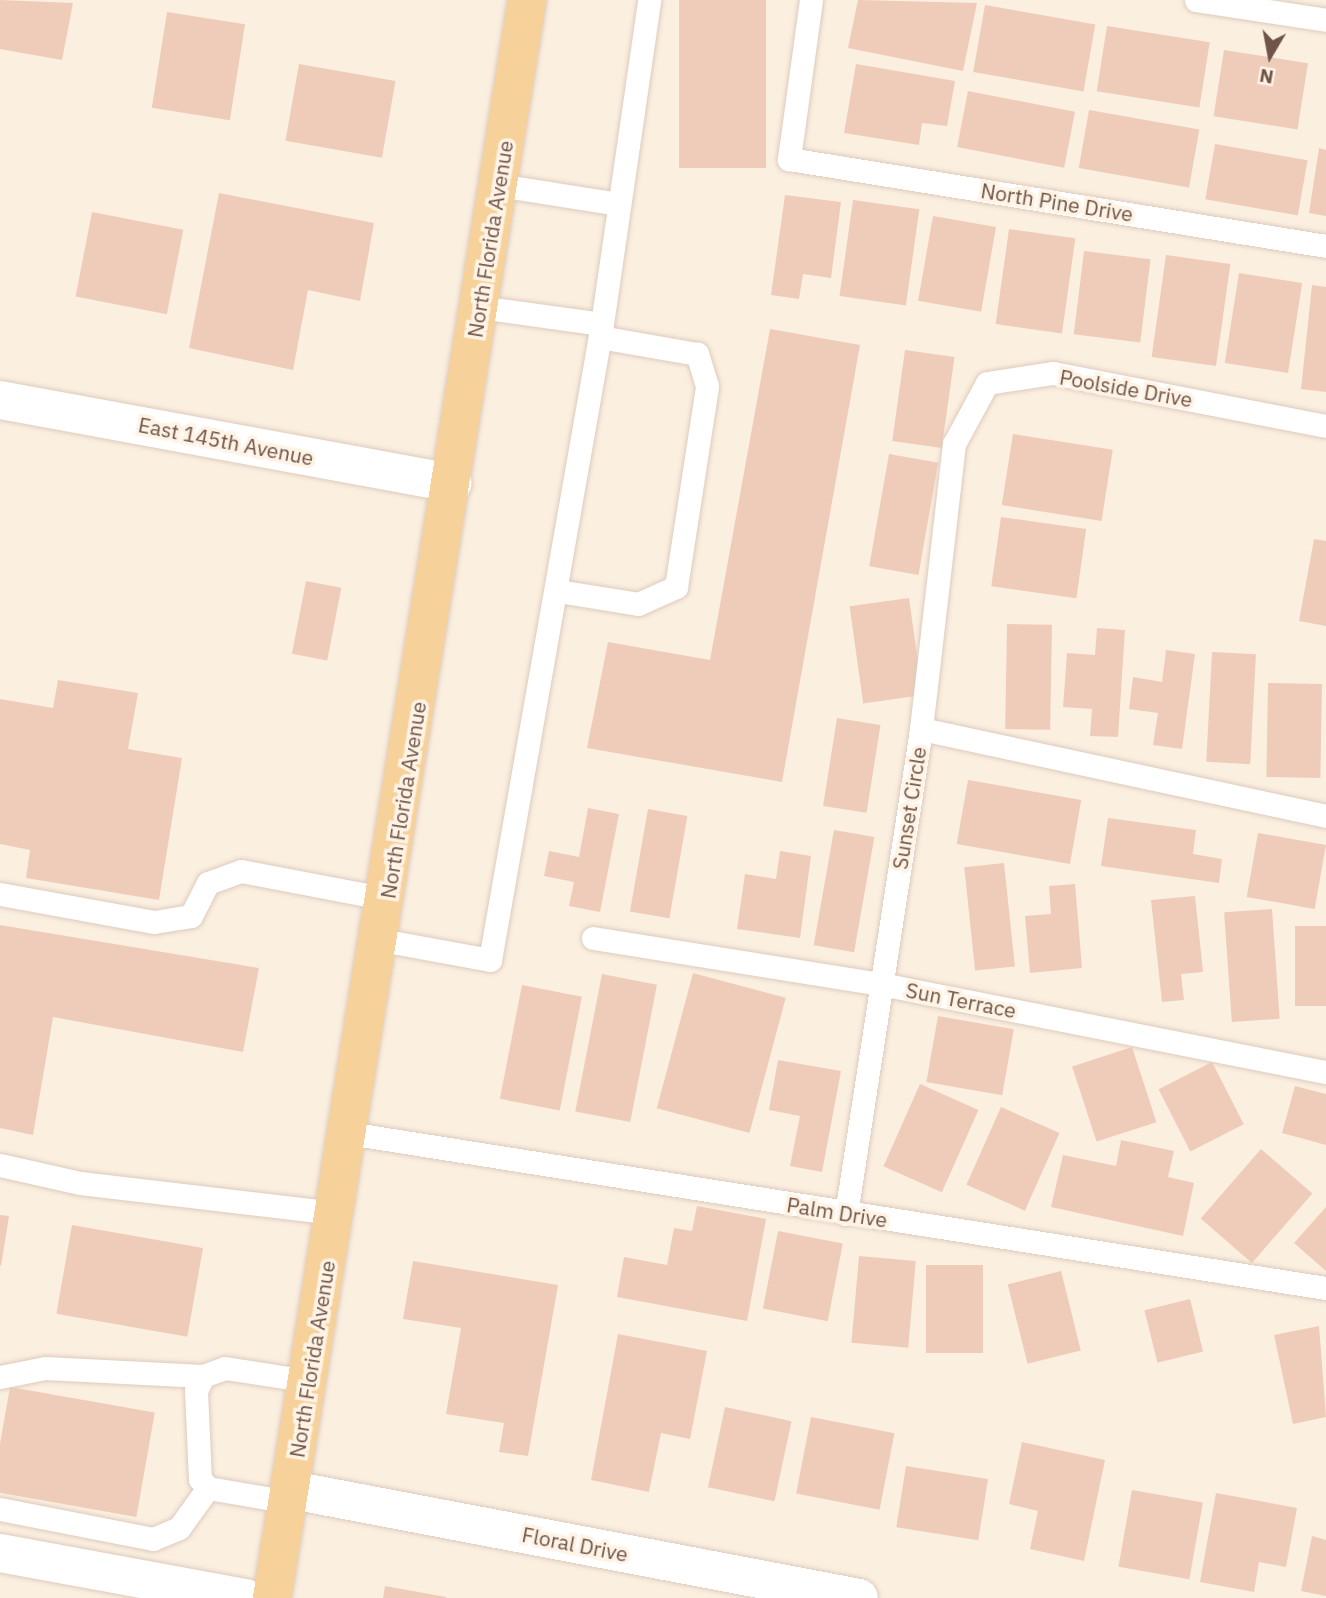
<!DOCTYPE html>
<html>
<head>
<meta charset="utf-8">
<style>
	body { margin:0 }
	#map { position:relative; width:1326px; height:1598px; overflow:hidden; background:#fbefe0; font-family:"IBM Plex Sans",sans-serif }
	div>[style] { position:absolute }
	.building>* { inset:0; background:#efccb9; transform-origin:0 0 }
	.roads { filter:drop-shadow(0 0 2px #decbbc) drop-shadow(0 0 2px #decbbc) }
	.lane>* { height:23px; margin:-11.5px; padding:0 11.5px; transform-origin:11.5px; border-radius:11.5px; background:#fff }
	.street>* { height:38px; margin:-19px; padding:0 19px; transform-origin:19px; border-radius:19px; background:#fff }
	.primary>* { height:38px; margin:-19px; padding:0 19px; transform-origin:19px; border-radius:19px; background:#f7d19a }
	span { translate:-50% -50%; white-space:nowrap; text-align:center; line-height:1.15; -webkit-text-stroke:7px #fef3e5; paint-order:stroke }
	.street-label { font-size:21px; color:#6f5549 }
	.north { position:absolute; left:1235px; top:21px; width:70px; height:70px; -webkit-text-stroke:5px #fef3e5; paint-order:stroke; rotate:190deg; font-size:19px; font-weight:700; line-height:28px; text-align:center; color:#6f5549 }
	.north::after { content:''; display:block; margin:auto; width:24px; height:32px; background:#6f5549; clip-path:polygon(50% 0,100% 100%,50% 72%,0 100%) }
</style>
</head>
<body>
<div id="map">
	<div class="building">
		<div style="clip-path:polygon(0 0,73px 3px,62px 60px,0 49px)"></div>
		<div style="left:679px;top:0;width:87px;height:168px"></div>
		<div style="clip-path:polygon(858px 0,977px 3px,963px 71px,848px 48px)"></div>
		<div style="left:985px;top:5px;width:112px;height:68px;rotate:10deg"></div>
		<div style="left:167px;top:12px;width:79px;height:97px;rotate:9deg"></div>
		<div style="left:1107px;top:26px;width:104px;height:66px;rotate:9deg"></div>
		<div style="left:1224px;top:50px;width:85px;height:67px;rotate:9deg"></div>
		<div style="left:299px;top:64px;width:98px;height:78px;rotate:10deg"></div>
		<div style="clip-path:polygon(856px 64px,955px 81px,947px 126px,922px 123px,919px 145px,844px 133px)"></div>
		<div style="left:968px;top:91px;width:109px;height:57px;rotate:11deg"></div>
		<div style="left:1089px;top:110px;width:112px;height:59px;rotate:10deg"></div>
		<div style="left:1215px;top:144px;width:94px;height:56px;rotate:10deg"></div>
		<div style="clip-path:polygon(1319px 148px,1326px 150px,1326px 216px,1309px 213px)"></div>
		<div style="clip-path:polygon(219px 193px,374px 223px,360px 301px,308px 290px,293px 370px,189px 348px)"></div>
		<div style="clip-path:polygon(785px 195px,841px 202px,831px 278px,803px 274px,799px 299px,771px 295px)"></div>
		<div style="left:853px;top:200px;width:67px;height:97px;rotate:8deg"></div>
		<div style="left:92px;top:212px;width:93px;height:86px;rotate:11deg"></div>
		<div style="left:933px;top:216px;width:64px;height:86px;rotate:10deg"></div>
		<div style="left:1009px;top:229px;width:67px;height:96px;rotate:8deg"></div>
		<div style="left:1084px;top:251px;width:67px;height:84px;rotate:7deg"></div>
		<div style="left:1166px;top:255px;width:65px;height:103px;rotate:8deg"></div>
		<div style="left:1239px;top:273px;width:64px;height:91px;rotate:9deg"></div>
		<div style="clip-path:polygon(1312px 285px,1326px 287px,1326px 392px,1301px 389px)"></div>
		<div style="clip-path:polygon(770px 329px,860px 345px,782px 782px,587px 748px,608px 642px,710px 660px)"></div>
		<div style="left:905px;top:350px;width:50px;height:92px;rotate:8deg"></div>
		<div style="left:1013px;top:434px;width:101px;height:72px;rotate:9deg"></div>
		<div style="left:889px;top:454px;width:50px;height:114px;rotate:10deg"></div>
		<div style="left:1001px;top:517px;width:86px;height:70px;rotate:8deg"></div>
		<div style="clip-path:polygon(1314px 539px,1326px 541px,1326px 626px,1299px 621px)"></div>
		<div style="left:306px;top:581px;width:36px;height:74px;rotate:11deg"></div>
		<div style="left:909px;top:598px;width:98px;height:60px;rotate:82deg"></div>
		<div style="left:1007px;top:624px;width:45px;height:105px;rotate:1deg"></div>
		<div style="clip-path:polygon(1097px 628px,1125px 630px,1118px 737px,1090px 736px,1092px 709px,1063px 707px,1067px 653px,1095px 655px)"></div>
		<div style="clip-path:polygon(1166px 650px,1195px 654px,1182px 749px,1153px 745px,1158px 713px,1129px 709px,1133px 677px,1162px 682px)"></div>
		<div style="left:1212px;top:652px;width:44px;height:110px;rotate:3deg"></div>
		<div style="clip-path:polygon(58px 680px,138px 693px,128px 749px,182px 758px,159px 900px,26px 878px,30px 850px,0 844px,0 699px,53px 708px)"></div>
		<div style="left:1268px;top:683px;width:54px;height:94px;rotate:1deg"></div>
		<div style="left:837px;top:718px;width:44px;height:89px;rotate:9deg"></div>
		<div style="left:968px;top:780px;width:115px;height:65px;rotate:10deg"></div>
		<div style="clip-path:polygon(588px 808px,619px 814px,600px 912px,569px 906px,574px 882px,544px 876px,549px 851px,579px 857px)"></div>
		<div style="left:648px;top:809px;width:40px;height:104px;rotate:10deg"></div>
		<div style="clip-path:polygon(1108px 818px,1196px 830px,1193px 854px,1222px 859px,1219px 883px,1101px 866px)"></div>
		<div style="left:834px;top:830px;width:41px;height:117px;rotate:10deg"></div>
		<div style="left:1258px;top:833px;width:69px;height:65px;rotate:10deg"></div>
		<div style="clip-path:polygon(780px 851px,811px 856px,800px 938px,737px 929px,745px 874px,776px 879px)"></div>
		<div style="left:1004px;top:863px;width:104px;height:40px;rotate:84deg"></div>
		<div style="clip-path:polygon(1075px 884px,1082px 968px,1030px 973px,1025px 916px,1051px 914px,1049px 886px)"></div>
		<div style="clip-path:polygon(1195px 896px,1203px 972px,1181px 974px,1184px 1000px,1162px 1002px,1151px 900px)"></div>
		<div style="left:1272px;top:909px;width:110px;height:48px;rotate:86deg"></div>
		<div style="clip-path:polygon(0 925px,259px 968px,243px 1052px,53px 1017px,33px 1135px,0 1128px)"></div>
		<div style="left:1326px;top:926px;width:80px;height:31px;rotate:90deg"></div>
		<div style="left:693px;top:973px;width:96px;height:140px;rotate:15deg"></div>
		<div style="left:602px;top:974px;width:56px;height:140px;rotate:11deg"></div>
		<div style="left:522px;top:985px;width:61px;height:116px;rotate:11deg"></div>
		<div style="left:938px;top:1016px;width:77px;height:67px;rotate:10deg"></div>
		<div style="left:1132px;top:1047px;width:79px;height:63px;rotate:72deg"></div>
		<div style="clip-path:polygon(778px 1060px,841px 1071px,822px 1172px,790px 1166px,800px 1116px,769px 1110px)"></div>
		<div style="left:1212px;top:1062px;width:70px;height:60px;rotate:63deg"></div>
		<div style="left:920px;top:1084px;width:64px;height:90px;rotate:24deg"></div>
		<div style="clip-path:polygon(1295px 1086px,1326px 1094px,1326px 1145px,1282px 1133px)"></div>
		<div style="left:1001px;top:1107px;width:64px;height:85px;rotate:24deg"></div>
		<div style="clip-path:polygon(1121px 1140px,1174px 1151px,1168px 1177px,1194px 1183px,1183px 1236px,1051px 1207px,1063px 1155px,1116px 1166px)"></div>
		<div style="left:1261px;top:1149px;width:68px;height:92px;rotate:41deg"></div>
		<div style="clip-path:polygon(697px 1206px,766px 1219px,747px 1321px,617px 1297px,624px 1257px,667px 1265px,674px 1228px,692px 1231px)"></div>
		<div style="clip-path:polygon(1326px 1207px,1326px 1271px,1294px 1243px)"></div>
		<div style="clip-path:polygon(0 1215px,9px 1216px,1px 1266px,0 1265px)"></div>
		<div style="left:72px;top:1225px;width:133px;height:90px;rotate:10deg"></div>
		<div style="left:778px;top:1231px;width:66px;height:79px;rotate:11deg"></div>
		<div style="left:859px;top:1256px;width:57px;height:87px;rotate:5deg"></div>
		<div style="clip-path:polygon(413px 1261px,558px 1285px,528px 1456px,499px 1452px,504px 1423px,446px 1414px,461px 1328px,403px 1319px)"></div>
		<div style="left:926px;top:1265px;width:57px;height:88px"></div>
		<div style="left:1061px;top:1271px;width:82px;height:55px;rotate:76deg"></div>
		<div style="left:1190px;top:1299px;width:54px;height:47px;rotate:76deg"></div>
		<div style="clip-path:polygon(1319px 1326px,1326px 1417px,1293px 1424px,1274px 1335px)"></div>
		<div style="clip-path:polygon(618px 1334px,707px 1351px,690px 1439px,661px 1433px,649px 1492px,591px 1480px)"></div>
		<div style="left:10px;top:1387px;width:147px;height:106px;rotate:10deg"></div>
		<div style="left:725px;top:1407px;width:68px;height:82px;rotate:12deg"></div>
		<div style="left:811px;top:1417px;width:85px;height:78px;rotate:11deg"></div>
		<div style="clip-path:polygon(1022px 1442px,1105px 1460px,1084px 1561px,1030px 1549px,1038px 1511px,1009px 1504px)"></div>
		<div style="left:906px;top:1466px;width:83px;height:62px;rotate:9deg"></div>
		<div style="left:1132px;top:1490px;width:72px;height:78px;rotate:10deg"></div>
		<div style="clip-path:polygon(1216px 1493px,1297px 1508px,1286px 1567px,1259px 1562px,1254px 1592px,1200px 1582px)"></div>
		<div style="clip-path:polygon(1312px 1536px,1326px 1540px,1326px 1596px,1301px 1591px)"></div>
		<div style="clip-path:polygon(385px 1586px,446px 1597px,446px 1598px,383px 1598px)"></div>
	</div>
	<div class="roads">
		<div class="lane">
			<div style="left:811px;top:0;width:161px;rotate:97.9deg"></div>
			<div style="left:789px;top:159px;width:544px;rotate:9.2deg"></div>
			<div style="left:1196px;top:0;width:132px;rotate:8.7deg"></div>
			<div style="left:498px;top:185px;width:121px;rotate:9deg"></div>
			<div style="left:602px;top:324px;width:327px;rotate:-81.7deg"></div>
			<div style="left:558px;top:591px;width:81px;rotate:9.2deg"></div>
			<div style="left:638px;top:604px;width:42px;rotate:-24.1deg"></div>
			<div style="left:676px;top:587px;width:203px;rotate:-81.2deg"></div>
			<div style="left:707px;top:386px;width:34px;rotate:-107deg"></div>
			<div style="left:697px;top:354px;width:98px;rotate:-170.1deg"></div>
			<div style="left:921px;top:729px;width:414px;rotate:12.1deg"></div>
			<div style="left:0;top:894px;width:157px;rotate:10.3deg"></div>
			<div style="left:154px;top:922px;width:37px;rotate:-9deg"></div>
			<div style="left:191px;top:916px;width:37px;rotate:-63deg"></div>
			<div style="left:208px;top:883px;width:35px;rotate:-20deg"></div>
			<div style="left:241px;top:871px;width:150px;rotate:10.8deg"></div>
			<div style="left:593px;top:938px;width:292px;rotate:9.1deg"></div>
			<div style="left:881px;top:984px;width:454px;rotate:11.2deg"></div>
			<div style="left:381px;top:940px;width:111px;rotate:10.4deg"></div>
			<div style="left:490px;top:960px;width:646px;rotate:-80.01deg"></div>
			<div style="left:602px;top:324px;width:123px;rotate:-172.1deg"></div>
			<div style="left:348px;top:1133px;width:990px;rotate:9.01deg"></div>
			<div style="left:0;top:1165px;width:82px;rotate:12.7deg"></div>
			<div style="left:80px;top:1183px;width:257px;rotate:6.7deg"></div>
			<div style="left:846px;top:1214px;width:491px;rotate:-81.2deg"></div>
			<div style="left:921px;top:729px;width:287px;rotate:-83.4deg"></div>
			<div style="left:954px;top:444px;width:69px;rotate:-61.6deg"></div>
			<div style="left:987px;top:383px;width:67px;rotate:-8.6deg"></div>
			<div style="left:1053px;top:373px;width:278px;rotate:11deg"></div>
			<div style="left:203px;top:1376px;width:17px;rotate:115deg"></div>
			<div style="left:196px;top:1391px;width:88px;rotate:87.4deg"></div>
			<div style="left:200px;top:1479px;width:12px;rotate:48deg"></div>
			<div style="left:208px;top:1488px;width:83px;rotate:9.7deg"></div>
			<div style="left:0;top:1377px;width:46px;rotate:-11.3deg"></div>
			<div style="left:45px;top:1368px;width:158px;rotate:2.9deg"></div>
			<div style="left:203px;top:1376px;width:23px;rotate:-20deg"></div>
			<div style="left:225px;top:1368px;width:85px;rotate:8.8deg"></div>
			<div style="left:0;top:1509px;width:156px;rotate:11.1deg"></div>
			<div style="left:153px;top:1539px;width:28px;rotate:-23deg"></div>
			<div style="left:179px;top:1528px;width:49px;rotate:-54.1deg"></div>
		</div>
		<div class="street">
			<div style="left:0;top:400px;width:460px;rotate:10.4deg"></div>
			<div style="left:292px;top:1490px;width:577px;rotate:10.78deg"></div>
			<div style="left:0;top:1553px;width:250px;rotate:10.4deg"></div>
		</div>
		<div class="primary">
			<div style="left:272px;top:1598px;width:1618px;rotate:-80.93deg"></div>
		</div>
	</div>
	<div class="street-label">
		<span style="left:1057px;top:202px;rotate:9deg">North Pine Drive</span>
		<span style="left:490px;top:239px;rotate:-81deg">North Florida Avenue</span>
		<span style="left:1126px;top:388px;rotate:10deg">Poolside Drive</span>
		<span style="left:226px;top:441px;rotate:11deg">East 145th Avenue</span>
		<span style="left:403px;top:800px;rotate:-81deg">North Florida Avenue</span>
		<span style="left:909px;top:808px;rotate:-81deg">Sunset Circle</span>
		<span style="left:961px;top:1000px;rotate:11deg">Sun Terrace</span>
		<span style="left:837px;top:1212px;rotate:9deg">Palm Drive</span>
		<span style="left:312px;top:1359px;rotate:-81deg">North Florida Avenue</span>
		<span style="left:575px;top:1544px;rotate:11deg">Floral Drive</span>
	</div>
	<div class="north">N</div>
</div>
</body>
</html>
